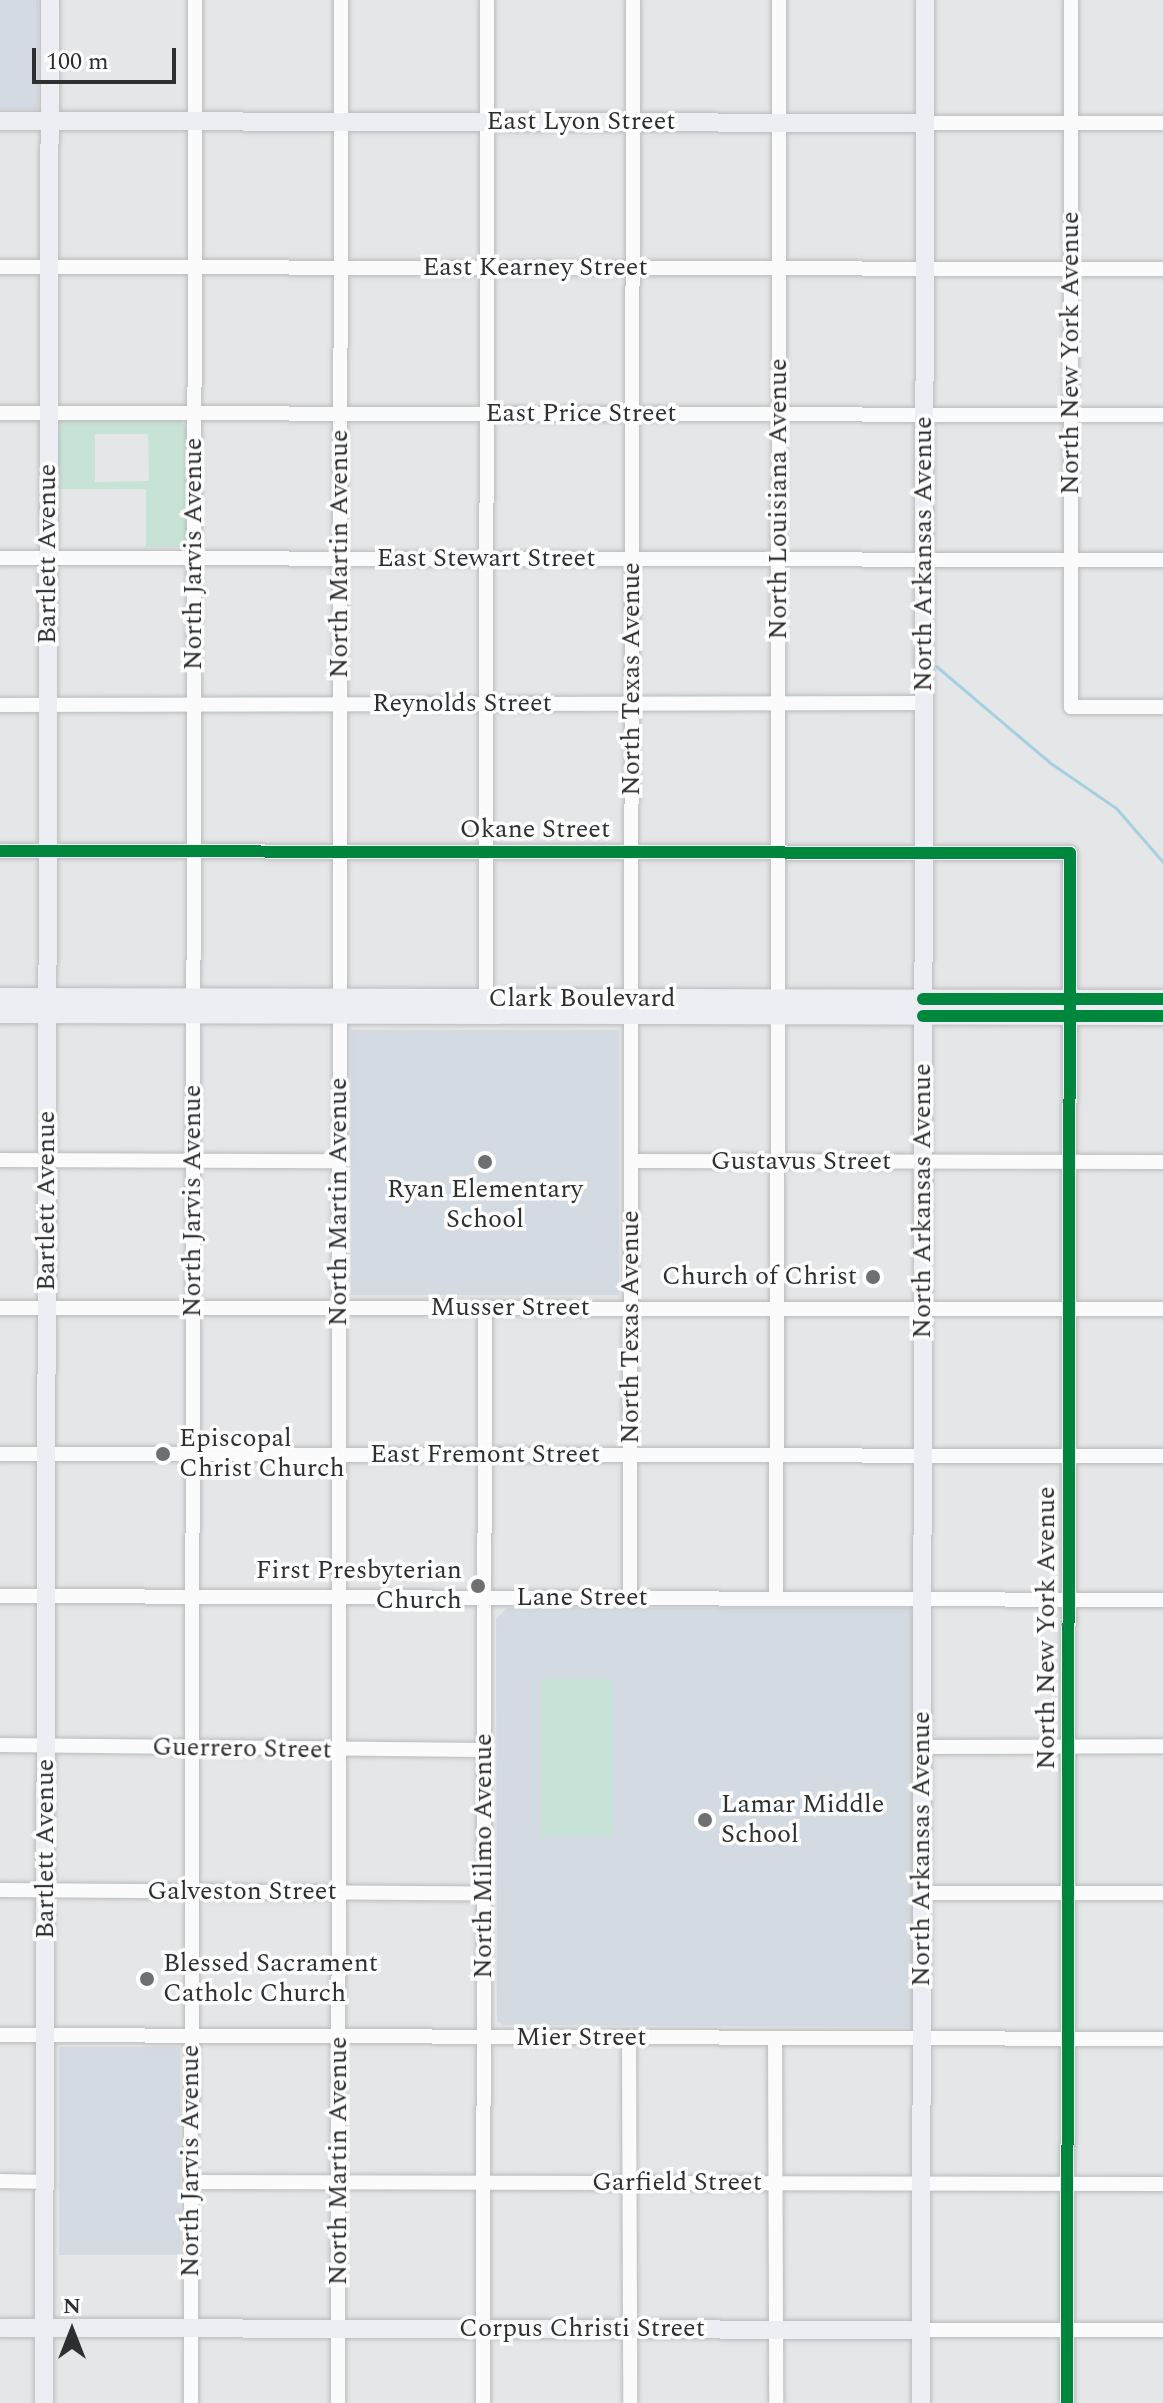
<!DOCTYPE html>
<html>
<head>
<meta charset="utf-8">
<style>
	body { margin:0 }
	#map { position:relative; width:1163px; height:2403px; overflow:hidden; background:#e4e6e8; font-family:Spectral,serif }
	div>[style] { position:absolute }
	.built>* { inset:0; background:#d4dae1; transform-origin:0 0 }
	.green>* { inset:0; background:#c7e3d6; transform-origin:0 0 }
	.stream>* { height:3px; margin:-1.5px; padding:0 1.5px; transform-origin:1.5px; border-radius:1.5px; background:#a4d0e2 }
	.roads { filter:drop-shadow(0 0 2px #b9bbbc) drop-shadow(0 0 2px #b9bbbc) }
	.minor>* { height:14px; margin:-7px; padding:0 7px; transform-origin:7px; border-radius:7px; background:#fbfbfc }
	.major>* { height:18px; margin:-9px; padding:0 9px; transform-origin:9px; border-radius:9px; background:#eceef3 }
	.cycleway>* { height:12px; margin:-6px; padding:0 6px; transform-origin:6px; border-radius:6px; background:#00873e }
	.dots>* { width:22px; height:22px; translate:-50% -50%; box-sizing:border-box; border:4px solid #fff; border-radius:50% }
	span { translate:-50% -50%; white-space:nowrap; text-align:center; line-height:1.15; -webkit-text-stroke:7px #fff; paint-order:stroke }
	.street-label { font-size:26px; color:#2e2f31 }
	.poi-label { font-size:26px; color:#2e2f31 }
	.right { translate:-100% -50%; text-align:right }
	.left { translate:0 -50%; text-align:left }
	.north { position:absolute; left:32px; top:2291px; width:80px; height:80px; -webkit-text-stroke:6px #fff; paint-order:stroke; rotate:0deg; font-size:22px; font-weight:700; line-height:32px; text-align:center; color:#2e2f31 }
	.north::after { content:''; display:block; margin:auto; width:28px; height:36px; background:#2e2f31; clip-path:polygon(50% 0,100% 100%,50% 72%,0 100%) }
	.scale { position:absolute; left:32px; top:48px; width:144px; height:36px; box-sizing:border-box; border:4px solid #2e2f31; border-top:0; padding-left:10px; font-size:24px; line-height:28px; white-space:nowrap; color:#2e2f31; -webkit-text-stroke:6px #fff; paint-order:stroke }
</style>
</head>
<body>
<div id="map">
	<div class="built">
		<div style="left:0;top:0;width:38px;height:109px"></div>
		<div style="left:351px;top:1030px;width:268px;height:265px"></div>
		<div style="clip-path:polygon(507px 1608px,916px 1608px,913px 2027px,503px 2025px,497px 2021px,496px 1619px)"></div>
		<div style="left:59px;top:2047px;width:121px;height:208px"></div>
	</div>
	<div class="green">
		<div style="clip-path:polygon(evenodd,179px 419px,188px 429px,187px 547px,146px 547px,146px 489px,55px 489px,60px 420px,179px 419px,95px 434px,148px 434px,149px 481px,95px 482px,95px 434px)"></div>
		<div style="left:542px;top:1679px;width:70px;height:157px"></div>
	</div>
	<div class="stream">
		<div style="left:936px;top:666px;width:148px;rotate:40.3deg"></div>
		<div style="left:1049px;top:762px;width:81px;rotate:34.5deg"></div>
		<div style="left:1116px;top:808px;width:72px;rotate:49deg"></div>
	</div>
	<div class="roads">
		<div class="minor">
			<div style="left:1071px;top:0;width:707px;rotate:90deg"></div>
			<div style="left:1071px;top:707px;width:92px"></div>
			<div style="left:925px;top:123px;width:238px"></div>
			<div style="left:0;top:267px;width:1163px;rotate:0.1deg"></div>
			<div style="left:0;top:413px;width:1163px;rotate:0.1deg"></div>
			<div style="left:0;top:558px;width:1163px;rotate:0.1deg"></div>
			<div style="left:0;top:705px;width:924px;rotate:-0.12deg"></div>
			<div style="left:0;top:851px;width:1070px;rotate:0.11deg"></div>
			<div style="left:1070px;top:853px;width:1550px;rotate:90.11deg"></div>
			<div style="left:778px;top:999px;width:999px;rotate:-89.94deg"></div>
			<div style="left:486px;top:1006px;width:1006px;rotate:-89.94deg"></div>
			<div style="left:0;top:1160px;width:339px;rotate:0.2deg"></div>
			<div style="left:631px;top:1161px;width:532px;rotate:0.11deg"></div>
			<div style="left:0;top:1308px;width:1163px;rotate:0.05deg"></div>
			<div style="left:0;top:1454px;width:1163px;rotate:0.1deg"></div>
			<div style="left:0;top:1596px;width:1163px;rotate:0.2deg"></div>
			<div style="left:630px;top:1598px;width:1598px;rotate:-89.89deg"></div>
			<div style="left:776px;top:1598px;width:583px;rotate:-89.8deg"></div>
			<div style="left:0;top:1745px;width:484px;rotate:0.6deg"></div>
			<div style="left:922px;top:1747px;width:241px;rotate:-0.2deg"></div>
			<div style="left:0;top:1890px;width:484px;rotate:0.4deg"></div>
			<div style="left:922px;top:1893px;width:241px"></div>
			<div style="left:0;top:2035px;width:1163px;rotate:0.2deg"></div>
			<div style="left:775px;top:2038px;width:365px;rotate:89.8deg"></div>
			<div style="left:629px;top:2039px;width:364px;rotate:89.8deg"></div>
			<div style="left:0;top:2181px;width:45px;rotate:1.3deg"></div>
			<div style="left:191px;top:2182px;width:972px;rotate:0.12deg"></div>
			<div style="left:921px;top:2330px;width:242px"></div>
			<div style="left:191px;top:2403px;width:2403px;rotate:-89.9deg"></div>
			<div style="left:338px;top:2403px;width:2403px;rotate:-89.93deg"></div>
			<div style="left:483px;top:2403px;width:1095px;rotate:-89.9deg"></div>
		</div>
		<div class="major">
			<div style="left:0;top:121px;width:925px;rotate:0.12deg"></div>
			<div style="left:0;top:997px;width:1163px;rotate:0.1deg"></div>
			<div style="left:0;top:1014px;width:1163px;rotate:0.1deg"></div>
			<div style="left:0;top:2328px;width:921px;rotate:0.12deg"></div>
			<div style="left:44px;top:2403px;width:2403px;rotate:-89.86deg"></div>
			<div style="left:921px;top:2403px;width:2403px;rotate:-89.9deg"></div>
		</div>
	</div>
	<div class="cycleway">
		<div style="left:0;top:851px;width:1070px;rotate:0.11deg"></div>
		<div style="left:1070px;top:853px;width:1550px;rotate:90.11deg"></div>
		<div style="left:923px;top:999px;width:240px"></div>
		<div style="left:923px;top:1016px;width:240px"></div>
	</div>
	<div class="dots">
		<div style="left:485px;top:1162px;background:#6e6f71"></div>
		<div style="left:873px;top:1277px;background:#6e6f71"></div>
		<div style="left:163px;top:1454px;background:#6e6f71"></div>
		<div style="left:478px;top:1586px;background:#6e6f71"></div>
		<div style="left:705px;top:1820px;background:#6e6f71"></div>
		<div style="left:147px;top:1979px;background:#6e6f71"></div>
	</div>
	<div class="street-label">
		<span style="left:581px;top:122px">East Lyon Street</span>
		<span style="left:535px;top:268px">East Kearney Street</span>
		<span style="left:1071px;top:353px;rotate:-90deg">North New York Avenue</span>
		<span style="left:581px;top:414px">East Price Street</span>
		<span style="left:779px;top:499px;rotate:-90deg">North Louisiana Avenue</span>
		<span style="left:48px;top:554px;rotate:-90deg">Bartlett Avenue</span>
		<span style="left:194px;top:554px;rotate:-90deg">North Jarvis Avenue</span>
		<span style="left:340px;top:554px;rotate:-90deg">North Martin Avenue</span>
		<span style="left:924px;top:554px;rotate:-90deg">North Arkansas Avenue</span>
		<span style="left:486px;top:559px">East Stewart Street</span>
		<span style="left:632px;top:679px;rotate:-90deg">North Texas Avenue</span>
		<span style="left:462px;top:704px">Reynolds Street</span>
		<span style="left:535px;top:830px">Okane Street</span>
		<span style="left:582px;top:999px">Clark Boulevard</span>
		<span style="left:801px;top:1162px">Gustavus Street</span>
		<span style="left:47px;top:1201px;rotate:-90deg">Bartlett Avenue</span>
		<span style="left:193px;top:1201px;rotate:-90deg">North Jarvis Avenue</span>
		<span style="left:923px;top:1201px;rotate:-90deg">North Arkansas Avenue</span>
		<span style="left:339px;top:1202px;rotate:-90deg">North Martin Avenue</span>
		<span style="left:510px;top:1308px">Musser Street</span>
		<span style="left:631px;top:1327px;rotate:-90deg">North Texas Avenue</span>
		<span style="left:485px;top:1455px">East Fremont Street</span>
		<span style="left:582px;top:1598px">Lane Street</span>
		<span style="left:1047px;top:1628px;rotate:-90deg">North New York Avenue</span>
		<span style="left:242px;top:1749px;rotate:1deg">Guerrero Street</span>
		<span style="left:46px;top:1849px;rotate:-90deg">Bartlett Avenue</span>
		<span style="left:922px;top:1849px;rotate:-90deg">North Arkansas Avenue</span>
		<span style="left:484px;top:1856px;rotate:-90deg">North Milmo Avenue</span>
		<span style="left:242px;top:1892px">Galveston Street</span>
		<span style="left:581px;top:2038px">Mier Street</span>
		<span style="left:191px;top:2161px;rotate:-90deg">North Jarvis Avenue</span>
		<span style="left:339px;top:2161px;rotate:-90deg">North Martin Avenue</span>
		<span style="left:677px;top:2183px">Garfield Street</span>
		<span style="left:582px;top:2329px">Corpus Christi Street</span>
	</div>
	<div class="poi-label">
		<span style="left:485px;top:1205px">Ryan Elementary<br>School</span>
		<span class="right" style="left:857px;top:1277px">Church of Christ</span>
		<span class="left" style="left:179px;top:1454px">Episcopal<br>Christ Church</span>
		<span class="right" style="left:462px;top:1586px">First Presbyterian<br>Church</span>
		<span class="left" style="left:721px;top:1820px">Lamar Middle<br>School</span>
		<span class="left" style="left:163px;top:1979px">Blessed Sacrament<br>Catholc Church</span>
	</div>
	<div class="north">N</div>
	<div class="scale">100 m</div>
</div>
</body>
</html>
